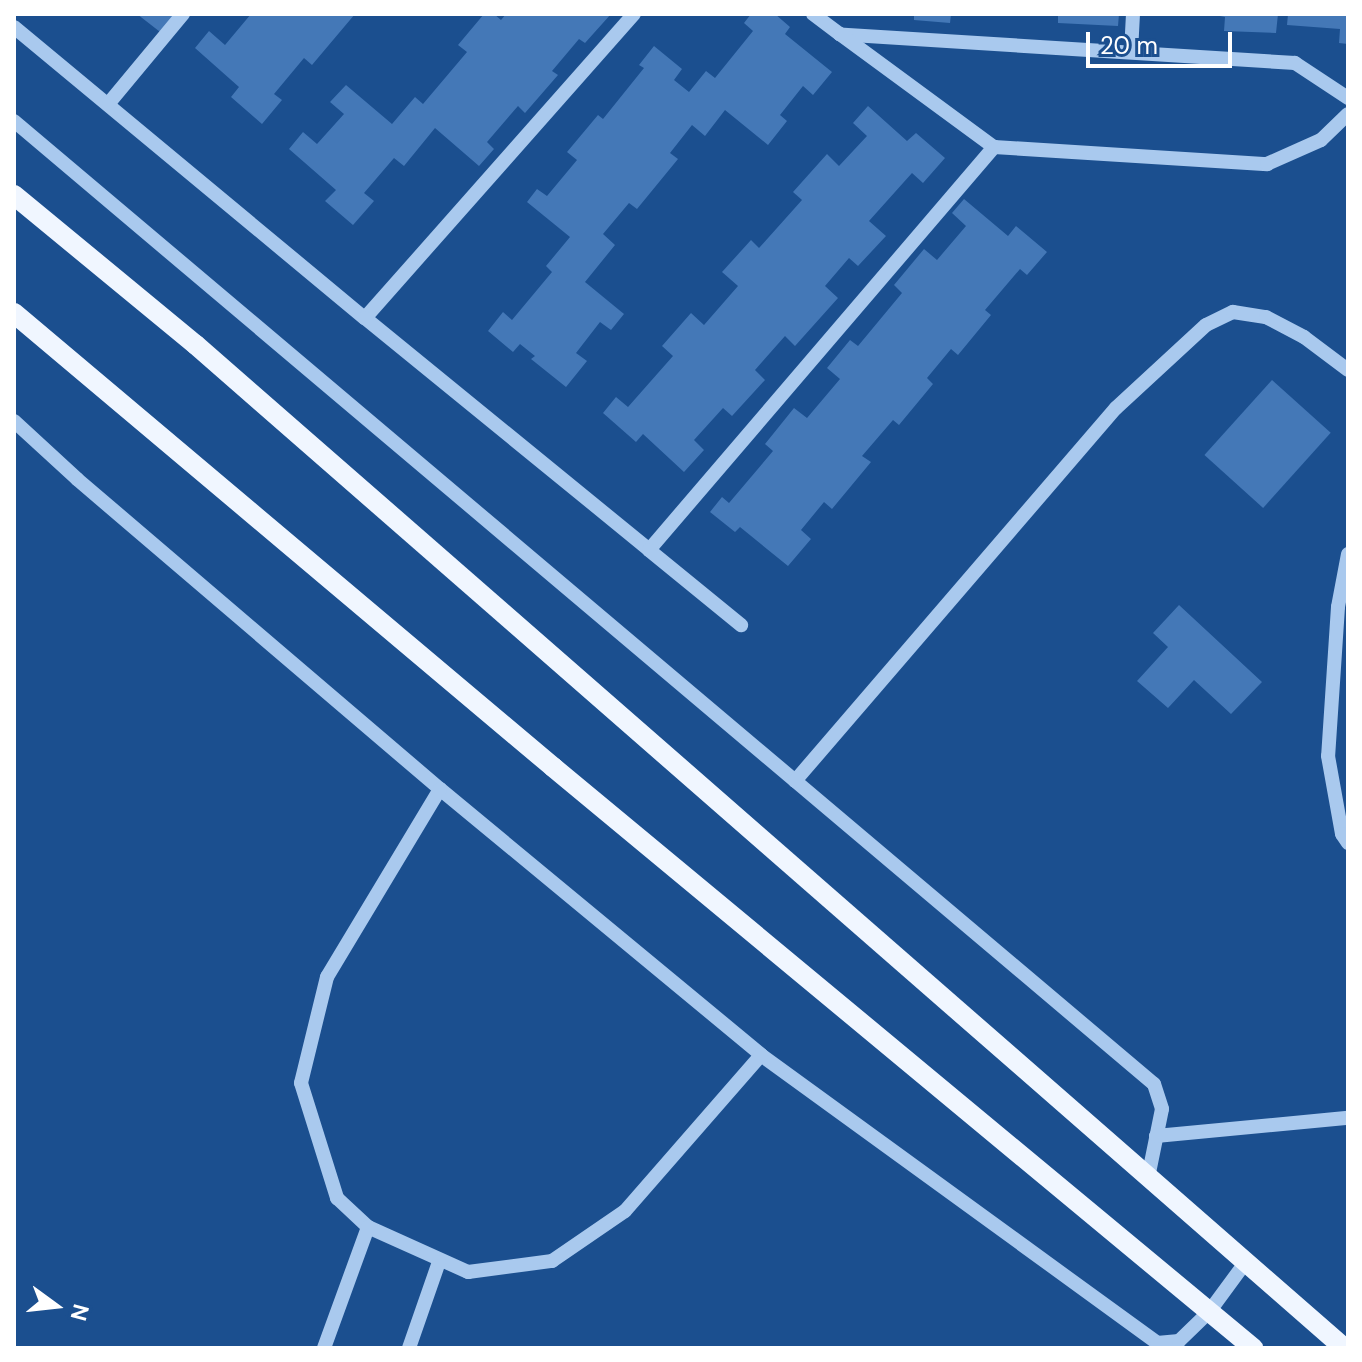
<!DOCTYPE html>
<html>
<head>
<meta charset="utf-8">
<style>
	body { margin:0 }
	#map { position:relative; width:1362px; height:1362px; overflow:hidden; background:#1b4f8f; font-family:"DM Sans",sans-serif }
	div>[style] { position:absolute }
	.building>* { inset:0; background:#4478b7; transform-origin:0 0 }
	.minor>* { height:14px; margin:-7px; padding:0 7px; transform-origin:7px; border-radius:7px; background:#a9c9ee }
	.major>* { height:20px; margin:-10px; padding:0 10px; transform-origin:10px; border-radius:10px; background:#f0f6ff }
	span { translate:-50% -50%; white-space:nowrap; text-align:center; line-height:1.15; -webkit-text-stroke:6px #1b4f8f; paint-order:stroke }
	.frame { position:absolute; inset:0; border:16px solid #fff; pointer-events:none }
	.north { position:absolute; left:16px; top:1266px; width:80px; height:80px; -webkit-text-stroke:6px #1b4f8f; paint-order:stroke; rotate:105deg; font-size:22px; font-weight:700; line-height:32px; text-align:center; color:#fff }
	.north::after { content:''; display:block; margin:auto; width:28px; height:36px; background:#fff; clip-path:polygon(50% 0,100% 100%,50% 72%,0 100%) }
	.scale { position:absolute; left:1086px; top:32px; width:146px; height:36px; box-sizing:border-box; border:4px solid #fff; border-top:0; padding-left:10px; font-size:24px; line-height:28px; white-space:nowrap; color:#fff; -webkit-text-stroke:6px #1b4f8f; paint-order:stroke }
</style>
</head>
<body>
<div id="map">
	<div class="building">
		<div style="clip-path:polygon(137px 14px,181px 14px,164px 35px)"></div>
		<div style="clip-path:polygon(251px 14px,355px 14px,312px 65px,304px 58px,274px 94px,282px 100px,262px 124px,231px 97px,239px 87px,195px 48px,209px 31px,225px 45px)"></div>
		<div style="clip-path:polygon(484px 14px,494px 14px,501px 20px,506px 14px,611px 14px,585px 43px,579px 39px,552px 71px,558px 75px,525px 113px,518px 106px,487px 142px,494px 149px,479px 166px,435px 128px,404px 166px,394px 158px,364px 193px,374px 201px,353px 225px,325px 201px,336px 190px,289px 149px,303px 132px,317px 144px,344px 114px,330px 102px,346px 85px,392px 124px,415px 97px,423px 104px,467px 52px,458px 45px)"></div>
		<div style="clip-path:polygon(751px 14px,775px 14px,790px 27px,785px 34px,832px 72px,813px 95px,803px 86px,780px 115px,787px 121px,768px 145px,725px 110px,705px 136px,692px 125px,670px 153px,678px 159px,637px 209px,629px 203px,603px 234px,615px 245px,585px 282px,624px 314px,611px 330px,600px 322px,576px 353px,587px 361px,566px 387px,531px 359px,535px 356px,520px 344px,513px 352px,488px 331px,503px 312px,512px 320px,552px 272px,546px 266px,570px 237px,527px 202px,537px 189px,547px 196px,577px 160px,567px 152px,598px 115px,603px 119px,644px 68px,639px 65px,654px 46px,682px 69px,674px 80px,689px 92px,706px 71px,715px 78px,753px 31px,744px 23px)"></div>
		<div style="clip-path:polygon(914px 14px,951px 14px,950px 23px,914px 20px)"></div>
		<div style="clip-path:polygon(1058px 14px,1119px 14px,1118px 26px,1058px 23px)"></div>
		<div style="clip-path:polygon(1210px 14px,1278px 14px,1276px 33px,1224px 31px,1225px 17px)"></div>
		<div style="clip-path:polygon(1288px 14px,1348px 14px,1348px 44px,1339px 43px,1340px 29px,1287px 25px)"></div>
		<div style="clip-path:polygon(868px 106px,907px 141px,916px 133px,945px 158px,923px 183px,912px 173px,869px 221px,886px 236px,858px 266px,849px 258px,825px 286px,838px 298px,795px 346px,785px 336px,755px 370px,765px 380px,732px 416px,723px 408px,694px 440px,704px 450px,684px 472px,643px 434px,636px 442px,603px 413px,616px 397px,628px 407px,673px 356px,662px 346px,691px 313px,704px 325px,738px 286px,722px 272px,751px 240px,759px 248px,802px 200px,793px 192px,827px 154px,839px 166px,867px 136px,853px 123px)"></div>
		<div style="clip-path:polygon(964px 199px,1008px 236px,1016px 226px,1047px 252px,1027px 275px,1020px 269px,985px 310px,991px 315px,958px 355px,951px 349px,927px 378px,933px 384px,899px 425px,893px 420px,862px 456px,871px 462px,832px 509px,824px 502px,801px 530px,811px 539px,788px 566px,740px 527px,735px 532px,710px 512px,722px 497px,729px 503px,773px 451px,765px 444px,794px 408px,807px 418px,840px 379px,827px 368px,850px 340px,858px 346px,902px 293px,894px 285px,924px 249px,937px 260px,966px 226px,952px 213px)"></div>
		<div style="left:1272px;top:380px;width:79px;height:101px;rotate:42deg"></div>
		<div style="clip-path:polygon(1179px 605px,1262px 682px,1231px 714px,1194px 680px,1168px 708px,1137px 681px,1168px 647px,1153px 633px)"></div>
	</div>
	<div class="minor">
		<div style="left:813px;top:14px;width:34px;rotate:37deg"></div>
		<div style="left:14px;top:27px;width:456px;rotate:39.7deg"></div>
		<div style="left:365px;top:318px;width:406px;rotate:-48.5deg"></div>
		<div style="left:1131px;top:52px;width:38px;rotate:-87deg"></div>
		<div style="left:1348px;top:98px;width:64px;rotate:-146.6deg"></div>
		<div style="left:1295px;top:63px;width:456px;rotate:-176.4deg"></div>
		<div style="left:840px;top:34px;width:191px;rotate:36.3deg"></div>
		<div style="left:994px;top:147px;width:274px;rotate:3.6deg"></div>
		<div style="left:1267px;top:164px;width:59px;rotate:-24deg"></div>
		<div style="left:1321px;top:140px;width:37px;rotate:-44deg"></div>
		<div style="left:109px;top:103px;width:116px;rotate:-50.3deg"></div>
		<div style="left:14px;top:121px;width:1492px;rotate:40.19deg"></div>
		<div style="left:1154px;top:1084px;width:26px;rotate:72deg"></div>
		<div style="left:1162px;top:1109px;width:70px;rotate:101.5deg"></div>
		<div style="left:365px;top:318px;width:367px;rotate:39.2deg"></div>
		<div style="left:649px;top:550px;width:531px;rotate:-49.43deg"></div>
		<div style="left:14px;top:421px;width:86px;rotate:42.6deg"></div>
		<div style="left:77px;top:479px;width:477px;rotate:40.5deg"></div>
		<div style="left:440px;top:789px;width:417px;rotate:39.6deg"></div>
		<div style="left:761px;top:1055px;width:490px;rotate:36deg"></div>
		<div style="left:1157px;top:1343px;width:22px;rotate:-5deg"></div>
		<div style="left:1179px;top:1341px;width:42px;rotate:-44deg"></div>
		<div style="left:1209px;top:1312px;width:61px;rotate:-53.7deg"></div>
		<div style="left:649px;top:550px;width:119px;rotate:39.2deg"></div>
		<div style="left:1348px;top:554px;width:54px;rotate:100.7deg"></div>
		<div style="left:1338px;top:607px;width:149px;rotate:93.8deg"></div>
		<div style="left:1328px;top:756px;width:79px;rotate:79.8deg"></div>
		<div style="left:1342px;top:834px;width:11px;rotate:56deg"></div>
		<div style="left:795px;top:781px;width:492px;rotate:-49.3deg"></div>
		<div style="left:1116px;top:408px;width:122px;rotate:-42.7deg"></div>
		<div style="left:1206px;top:325px;width:30px;rotate:-26deg"></div>
		<div style="left:1233px;top:312px;width:33px;rotate:9deg"></div>
		<div style="left:1266px;top:317px;width:43px;rotate:27.8deg"></div>
		<div style="left:1304px;top:337px;width:55px;rotate:36.9deg"></div>
		<div style="left:440px;top:789px;width:219px;rotate:121deg"></div>
		<div style="left:327px;top:977px;width:109px;rotate:103.8deg"></div>
		<div style="left:301px;top:1083px;width:121px;rotate:72.6deg"></div>
		<div style="left:337px;top:1198px;width:42px;rotate:43.1deg"></div>
		<div style="left:368px;top:1227px;width:110px;rotate:24.2deg"></div>
		<div style="left:468px;top:1272px;width:85px;rotate:-7.5deg"></div>
		<div style="left:552px;top:1261px;width:88px;rotate:-34.4deg"></div>
		<div style="left:625px;top:1211px;width:207px;rotate:-48.9deg"></div>
		<div style="left:1156px;top:1136px;width:193px;rotate:-5.4deg"></div>
		<div style="left:324px;top:1348px;width:129px;rotate:-70deg"></div>
		<div style="left:409px;top:1348px;width:91px;rotate:-70.8deg"></div>
	</div>
	<div class="major">
		<div style="left:14px;top:195px;width:236px;rotate:39.5deg"></div>
		<div style="left:196px;top:345px;width:1524px;rotate:41.14deg"></div>
		<div style="left:14px;top:313px;width:705px;rotate:40.11deg"></div>
		<div style="left:553px;top:767px;width:910px;rotate:39.69deg"></div>
	</div>
	<div class="frame"></div>
	<div class="north">N</div>
	<div class="scale">20 m</div>
</div>
</body>
</html>
